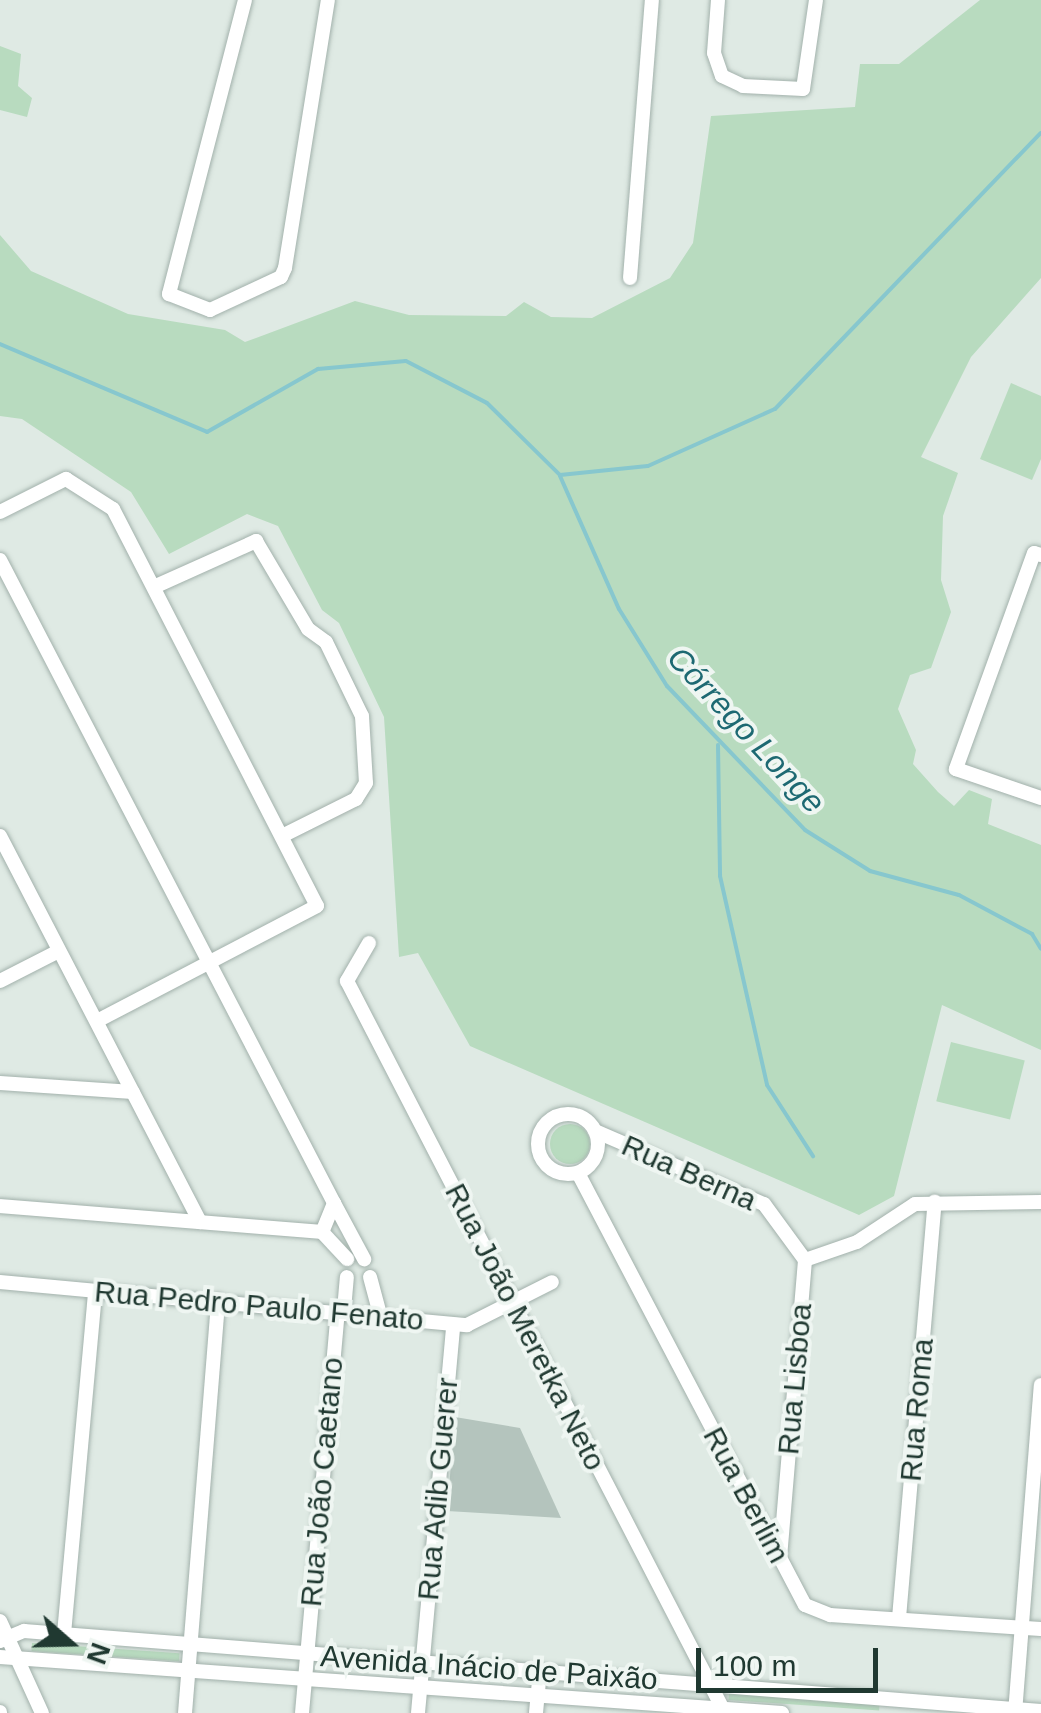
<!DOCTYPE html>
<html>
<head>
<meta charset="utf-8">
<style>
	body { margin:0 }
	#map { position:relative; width:1041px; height:1713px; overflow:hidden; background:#dfeae4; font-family:Helvetica,sans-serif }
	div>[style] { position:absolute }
	.green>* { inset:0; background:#b8dbbf; transform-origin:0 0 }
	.round { border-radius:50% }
	.stream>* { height:4px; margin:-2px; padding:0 2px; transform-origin:2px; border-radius:2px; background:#87c7ce }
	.building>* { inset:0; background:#b4c4bd }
	.roads { filter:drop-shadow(0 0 2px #a2b1ab) drop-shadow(0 0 2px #a2b1ab) }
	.street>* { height:14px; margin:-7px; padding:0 7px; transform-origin:7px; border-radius:7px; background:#fff }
	.street>.ring { margin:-7px; padding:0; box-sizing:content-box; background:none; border:14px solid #fff; border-radius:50% }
	span { translate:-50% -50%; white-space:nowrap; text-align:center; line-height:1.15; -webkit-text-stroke:8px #eff6f2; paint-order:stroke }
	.street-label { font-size:30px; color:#203931 }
	.water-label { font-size:32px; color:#1d6972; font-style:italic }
	.north { position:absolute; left:20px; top:1593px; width:100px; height:100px; -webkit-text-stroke:8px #eff6f2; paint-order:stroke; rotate:110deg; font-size:28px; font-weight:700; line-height:40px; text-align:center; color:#203931 }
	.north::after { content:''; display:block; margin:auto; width:35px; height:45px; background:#203931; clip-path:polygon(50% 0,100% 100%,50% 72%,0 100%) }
	.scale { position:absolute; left:696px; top:1648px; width:182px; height:45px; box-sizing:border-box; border:5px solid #203931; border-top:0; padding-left:12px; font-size:30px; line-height:35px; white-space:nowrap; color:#203931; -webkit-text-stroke:8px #eff6f2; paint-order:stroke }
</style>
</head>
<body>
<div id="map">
	<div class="green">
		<div style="clip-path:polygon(980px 0,1041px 0,1041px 278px,971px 357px,921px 457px,958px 473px,943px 516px,941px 580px,951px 612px,931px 668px,910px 675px,898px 709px,916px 750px,913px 764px,938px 792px,954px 806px,969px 790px,992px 799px,988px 824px,1041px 845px,1041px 1050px,942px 1005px,894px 1196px,859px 1215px,470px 1046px,418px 953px,399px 957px,384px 717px,339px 623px,322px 610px,278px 526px,247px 514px,169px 554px,131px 492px,22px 419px,0 416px,0 235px,31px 271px,128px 314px,225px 330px,245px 342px,355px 301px,409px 315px,506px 316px,524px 302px,551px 317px,592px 318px,670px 278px,693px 243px,711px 116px,855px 107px,860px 64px,899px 64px)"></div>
		<div style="clip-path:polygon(0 46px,21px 54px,18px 86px,32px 98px,27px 117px,0 110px)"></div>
		<div style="clip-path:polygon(1011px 383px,1041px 396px,1041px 459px,1032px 480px,980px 459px)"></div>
		<div style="left:951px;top:1042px;width:76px;height:61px;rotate:14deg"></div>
		<div class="round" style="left:550px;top:1124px;width:40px;height:40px"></div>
		<div style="left:32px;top:1643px;width:148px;height:8px;rotate:4deg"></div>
		<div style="left:729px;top:1693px;width:151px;height:7px;rotate:4deg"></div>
	</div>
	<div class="stream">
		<div style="left:0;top:344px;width:225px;rotate:23deg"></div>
		<div style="left:207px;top:432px;width:128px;rotate:-29.6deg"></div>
		<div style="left:318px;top:369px;width:88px;rotate:-5.2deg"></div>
		<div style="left:406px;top:361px;width:91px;rotate:27.4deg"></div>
		<div style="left:487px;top:403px;width:103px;rotate:44.6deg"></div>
		<div style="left:560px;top:475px;width:88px;rotate:-5.8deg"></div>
		<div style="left:648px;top:466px;width:139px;rotate:-24.2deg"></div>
		<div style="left:775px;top:409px;width:383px;rotate:-46.1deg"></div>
		<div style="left:560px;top:476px;width:145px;rotate:66.1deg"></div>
		<div style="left:619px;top:609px;width:91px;rotate:58.1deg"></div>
		<div style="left:667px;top:686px;width:199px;rotate:46.2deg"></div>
		<div style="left:805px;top:830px;width:77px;rotate:32.2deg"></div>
		<div style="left:870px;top:871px;width:92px;rotate:15.1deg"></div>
		<div style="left:959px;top:895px;width:83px;rotate:28.1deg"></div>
		<div style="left:1032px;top:934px;width:17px;rotate:59deg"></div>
		<div style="left:718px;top:745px;width:131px;rotate:89.1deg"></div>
		<div style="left:720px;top:876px;width:214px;rotate:77.3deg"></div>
		<div style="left:767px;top:1085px;width:85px;rotate:57.1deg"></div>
	</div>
	<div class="building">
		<div style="clip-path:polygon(455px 1417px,520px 1428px,561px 1518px,447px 1511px)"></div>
	</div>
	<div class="roads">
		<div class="street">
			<div style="left:245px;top:0;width:304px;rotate:104.5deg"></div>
			<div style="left:169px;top:294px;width:44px;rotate:21.3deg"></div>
			<div style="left:210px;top:310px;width:78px;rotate:-24.9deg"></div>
			<div style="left:281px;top:277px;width:10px;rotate:-66deg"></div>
			<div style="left:285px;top:268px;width:271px;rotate:-80.9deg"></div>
			<div style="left:718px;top:0;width:53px;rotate:94.3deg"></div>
			<div style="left:714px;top:53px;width:24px;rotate:71deg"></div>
			<div style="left:722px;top:76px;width:23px;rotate:25deg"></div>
			<div style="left:743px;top:86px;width:60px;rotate:2.9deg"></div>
			<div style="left:803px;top:89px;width:90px;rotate:-81.7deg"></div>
			<div style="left:630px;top:278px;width:279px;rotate:-85.5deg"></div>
			<div style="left:0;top:512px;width:74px;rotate:-26.6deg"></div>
			<div style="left:66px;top:479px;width:56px;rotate:32.6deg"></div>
			<div style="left:113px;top:509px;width:446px;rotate:62.8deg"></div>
			<div style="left:317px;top:906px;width:248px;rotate:152.4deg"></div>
			<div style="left:1041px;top:555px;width:7px;rotate:-164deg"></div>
			<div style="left:1034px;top:553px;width:230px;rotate:109.9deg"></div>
			<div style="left:956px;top:769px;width:90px;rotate:18.8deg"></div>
			<div style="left:0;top:560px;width:725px;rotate:62.55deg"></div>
			<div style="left:334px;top:1203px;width:31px;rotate:112deg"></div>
			<div style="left:322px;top:1232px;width:37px;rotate:47deg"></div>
			<div style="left:156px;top:586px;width:110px;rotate:-24.2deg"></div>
			<div style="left:256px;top:541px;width:102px;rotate:59.4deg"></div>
			<div style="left:308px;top:629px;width:22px;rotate:36deg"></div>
			<div style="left:326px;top:642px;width:82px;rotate:64.1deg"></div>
			<div style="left:362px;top:716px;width:67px;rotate:86.6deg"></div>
			<div style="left:366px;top:783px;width:19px;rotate:122deg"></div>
			<div style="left:356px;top:799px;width:80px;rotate:153.4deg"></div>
			<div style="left:0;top:836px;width:435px;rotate:62.6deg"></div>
			<div style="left:369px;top:943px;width:44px;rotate:120.1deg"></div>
			<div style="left:347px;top:981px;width:824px;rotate:62.69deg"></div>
			<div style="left:0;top:981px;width:66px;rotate:-27deg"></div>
			<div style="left:0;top:1083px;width:133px;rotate:3.9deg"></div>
			<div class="ring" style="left:538px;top:1114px;width:46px;height:46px"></div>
			<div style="left:595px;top:1131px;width:184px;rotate:23.4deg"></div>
			<div style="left:764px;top:1204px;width:69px;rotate:53.8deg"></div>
			<div style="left:805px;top:1260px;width:55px;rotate:-19.1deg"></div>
			<div style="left:857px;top:1242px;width:69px;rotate:-33.2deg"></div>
			<div style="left:915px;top:1204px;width:126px;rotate:-0.9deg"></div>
			<div style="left:578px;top:1173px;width:488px;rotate:62.3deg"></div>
			<div style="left:805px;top:1605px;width:27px;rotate:22deg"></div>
			<div style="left:830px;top:1615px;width:211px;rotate:3.8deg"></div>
			<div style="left:334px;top:1203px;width:64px;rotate:61.8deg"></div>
			<div style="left:0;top:1206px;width:323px;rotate:4.6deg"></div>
			<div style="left:370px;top:1277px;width:38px;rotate:75deg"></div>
			<div style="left:0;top:1282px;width:469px;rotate:5.3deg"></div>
			<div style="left:467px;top:1325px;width:95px;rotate:-26.8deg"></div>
			<div style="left:344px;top:1310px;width:33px;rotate:-85deg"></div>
			<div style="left:780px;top:1558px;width:299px;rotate:-85.2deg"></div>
			<div style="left:899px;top:1618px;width:418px;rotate:-85.1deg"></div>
			<div style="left:0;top:1621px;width:101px;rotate:65.5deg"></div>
			<div style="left:64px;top:1634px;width:344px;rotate:-84.8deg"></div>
			<div style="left:0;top:1641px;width:26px;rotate:-23deg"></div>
			<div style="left:24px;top:1631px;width:1020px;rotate:4.5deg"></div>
			<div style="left:0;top:1657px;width:784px;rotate:4.1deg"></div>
			<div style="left:0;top:1712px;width:1px;rotate:90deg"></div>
			<div style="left:185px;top:1713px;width:414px;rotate:-85.4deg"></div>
			<div style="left:302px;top:1713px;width:405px;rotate:-84.9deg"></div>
			<div style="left:418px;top:1713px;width:390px;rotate:-84.8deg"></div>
			<div style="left:536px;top:1713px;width:43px;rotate:-84.7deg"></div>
			<div style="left:1015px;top:1713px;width:329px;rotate:-85.5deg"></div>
		</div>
	</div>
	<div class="street-label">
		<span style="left:689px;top:1173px;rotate:24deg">Rua Berna</span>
		<span style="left:259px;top:1306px;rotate:5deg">Rua Pedro Paulo Fenato</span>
		<span style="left:525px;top:1327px;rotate:63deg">Rua João Meretka Neto</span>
		<span style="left:795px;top:1379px;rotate:-85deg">Rua Lisboa</span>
		<span style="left:917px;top:1410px;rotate:-85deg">Rua Roma</span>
		<span style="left:322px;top:1482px;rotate:-85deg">Rua João Caetano</span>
		<span style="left:438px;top:1489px;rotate:-85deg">Rua Adib Guerer</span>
		<span style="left:746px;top:1495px;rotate:62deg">Rua Berlim</span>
		<span style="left:489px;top:1668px;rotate:4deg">Avenida Inácio de Paixão</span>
	</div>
	<div class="water-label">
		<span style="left:746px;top:730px;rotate:47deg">Córrego Longe</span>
	</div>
	<div class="north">N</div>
	<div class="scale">100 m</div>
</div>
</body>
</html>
